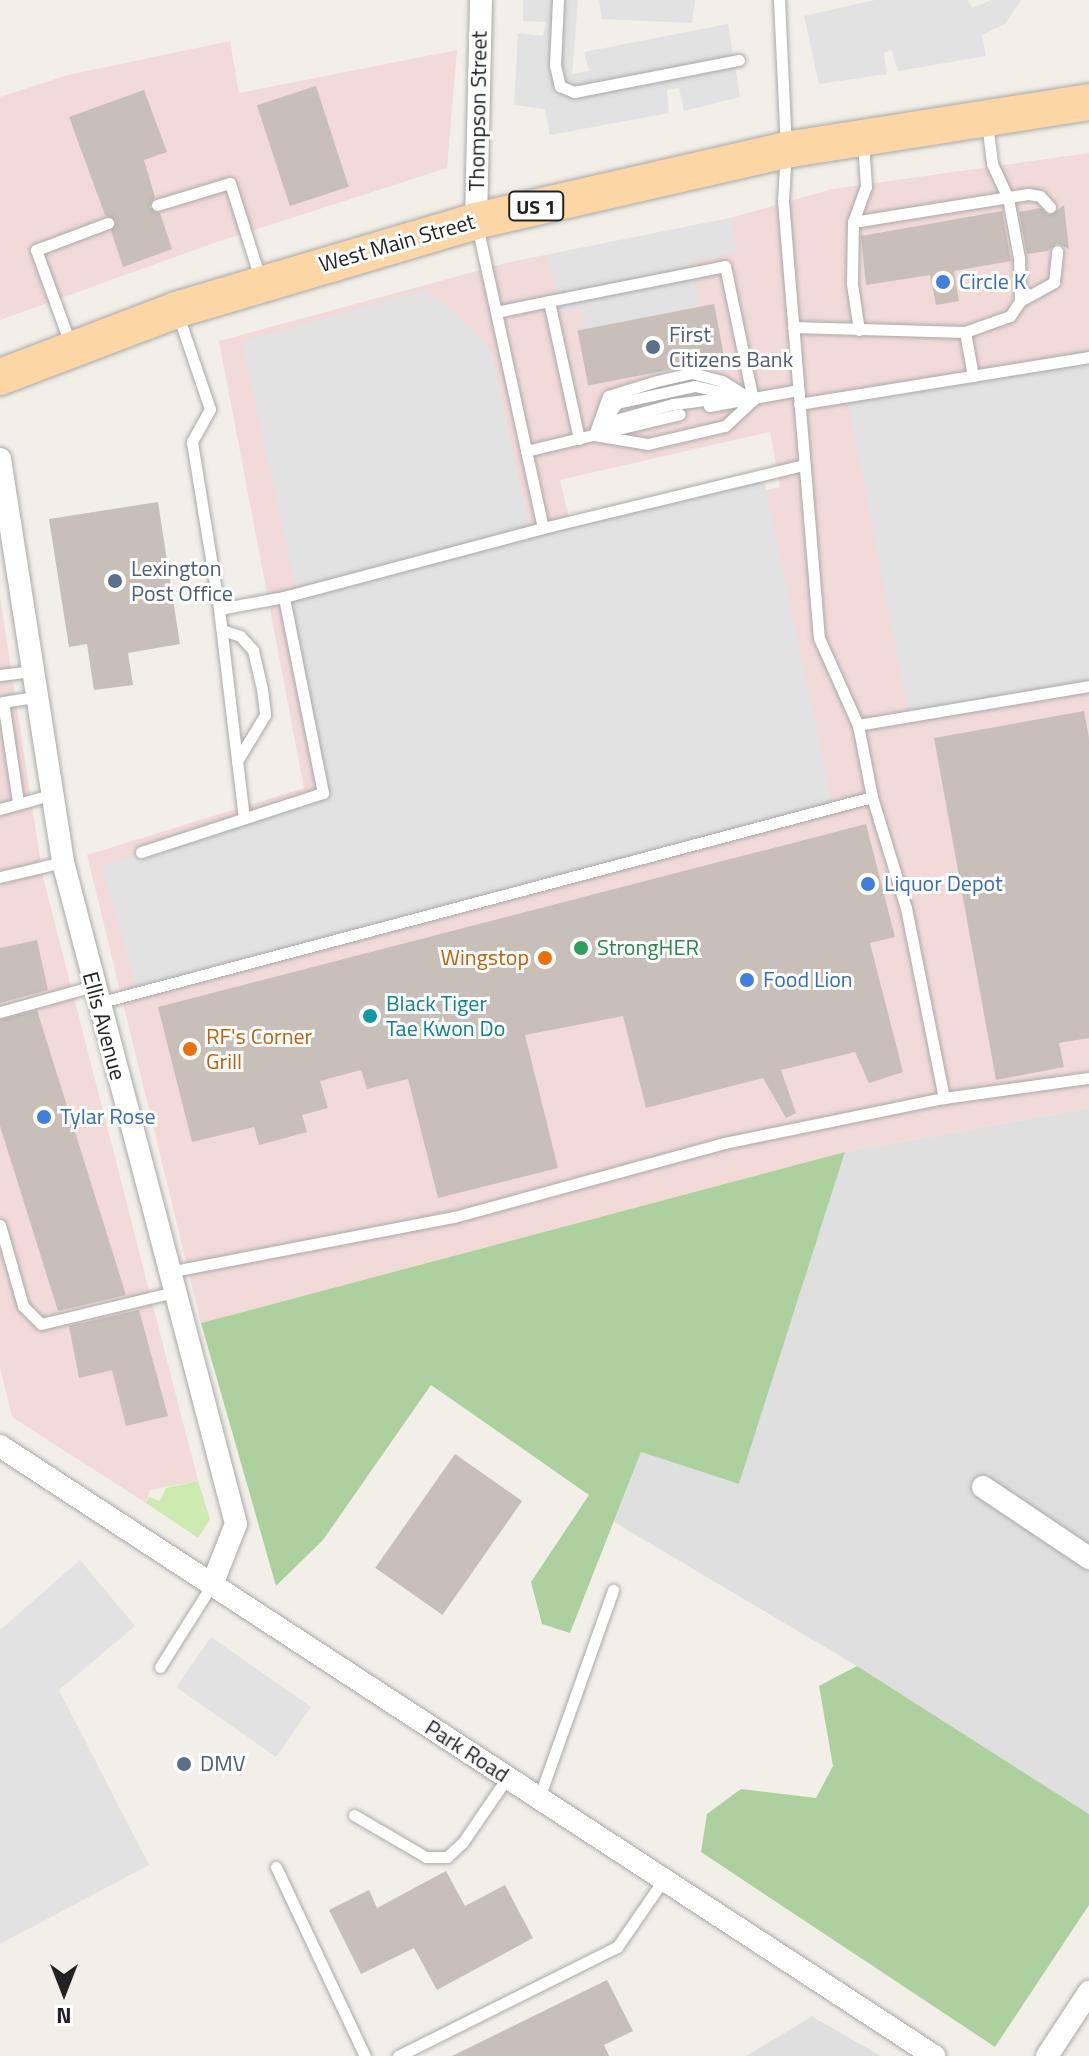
<!DOCTYPE html>
<html>
<head>
<meta charset="utf-8">
<style>
	body { margin:0 }
	#map { position:relative; width:1089px; height:2056px; overflow:hidden; background:#f2efe9; font-family:"Titillium Web",sans-serif }
	div>[style] { position:absolute }
	.residential>* { inset:0; background:#e0dfdf }
	.commercial>* { inset:0; background:#f2dad9 }
	.grass>* { inset:0; background:#cdebb0 }
	.forest>* { inset:0; background:#add19e }
	.parking>* { inset:0; background:#e2e2e2; transform-origin:0 0 }
	.building>* { inset:0; background:#c7bfb8; transform-origin:0 0 }
	.roads { filter:drop-shadow(0 0 2px #a9a9a9) drop-shadow(0 0 2px #a9a9a9) }
	.lane>* { height:11px; margin:-5.5px; padding:0 5.5px; transform-origin:5.5px; border-radius:5.5px; background:#fff }
	.street>* { height:22px; margin:-11px; padding:0 11px; transform-origin:11px; border-radius:11px; background:#fff }
	.primary>* { height:36px; margin:-18px; padding:0 18px; transform-origin:18px; border-radius:18px; background:#fcd6a4 }
	.dots>* { width:22px; height:22px; translate:-50% -50%; box-sizing:border-box; border:4px solid #fff; border-radius:50% }
	span { translate:-50% -50%; white-space:nowrap; text-align:center; line-height:1.15; -webkit-text-stroke:6px #fff; paint-order:stroke }
	.shield-label span { padding:2px 6px; background:#fff; border:2px solid; border-radius:6px; -webkit-text-stroke-width:0 }
	.shield-label { font-size:20px; color:#222; font-weight:700 }
	.street-label { font-size:22px; color:#222 }
	.shop-label { font-size:22px; color:#366cbe }
	.left { translate:0 -50%; text-align:left }
	.service-label { font-size:22px; color:#4e5e75 }
	.leisure-label { font-size:22px; color:#27864d }
	.food-label { font-size:22px; color:#c56008 }
	.right { translate:-100% -50%; text-align:right }
	.culture-label { font-size:22px; color:#0d838f }
	.north { position:absolute; left:24px; top:1952px; width:80px; height:80px; -webkit-text-stroke:6px #fff; paint-order:stroke; rotate:180deg; font-size:22px; font-weight:700; line-height:32px; text-align:center; color:#222 }
	.north::after { content:''; display:block; margin:auto; width:28px; height:36px; background:#222; clip-path:polygon(50% 0,100% 100%,50% 72%,0 100%) }
</style>
</head>
<body>
<div id="map">
	<div class="residential">
		<div style="clip-path:polygon(1089px 1108px,1089px 1814px,857px 1666px,614px 1522px,641px 1452px,739px 1484px,845px 1152px)"></div>
		<div style="clip-path:polygon(813px 2016px,813px 2017px,881px 2056px,746px 2056px)"></div>
	</div>
	<div class="commercial">
		<div style="clip-path:polygon(230px 41px,239px 93px,457px 50px,447px 168px,214px 243px,0 320px,0 97px,68px 75px)"></div>
		<div style="clip-path:polygon(evenodd,1089px 153px,1089px 1108px,845px 1152px,201px 1323px,87px 855px,304px 788px,219px 341px,510px 262px,730px 218px,832px 189px,1089px 153px,770px 432px,780px 487px,573px 536px,560px 480px,770px 432px)"></div>
		<div style="clip-path:polygon(0 597px,43px 877px,198px 1481px,150px 1490px,146px 1503px,12px 1417px,0 1367px)"></div>
	</div>
	<div class="grass">
		<div style="clip-path:polygon(198px 1481px,210px 1519px,198px 1538px,146px 1503px,149px 1497px,160px 1501px,166px 1488px)"></div>
	</div>
	<div class="forest">
		<div style="clip-path:polygon(845px 1152px,739px 1484px,641px 1452px,570px 1633px,542px 1624px,531px 1582px,589px 1495px,431px 1385px,323px 1540px,276px 1586px,201px 1323px)"></div>
		<div style="clip-path:polygon(857px 1666px,1089px 1814px,1089px 1905px,995px 2047px,701px 1852px,707px 1814px,741px 1789px,816px 1798px,833px 1766px,819px 1686px)"></div>
	</div>
	<div class="parking">
		<div style="clip-path:polygon(523px 0,578px 0,572px 74px,589px 71px,584px 52px,728px 24px,740px 97px,684px 111px,679px 88px,667px 90px,669px 113px,550px 135px,545px 109px,514px 105px,518px 33px,543px 36px,546px 22px,523px 21px)"></div>
		<div style="clip-path:polygon(599px 0,695px 0,692px 23px,602px 19px)"></div>
		<div style="clip-path:polygon(875px 0,968px 0,972px 8px,991px 0,1021px 0,1005px 24px,982px 35px,986px 56px,898px 71px,891px 50px,884px 53px,887px 74px,819px 84px,804px 16px)"></div>
		<div style="clip-path:polygon(730px 218px,737px 253px,690px 262px,700px 306px,585px 331px,581px 308px,562px 313px,547px 255px)"></div>
		<div style="clip-path:polygon(424px 290px,457px 314px,491px 349px,530px 531px,763px 475px,833px 807px,138px 993px,102px 866px,323px 793px,284px 597px,297px 593px,242px 342px)"></div>
		<div style="clip-path:polygon(1089px 357px,1089px 686px,909px 716px,847px 397px)"></div>
		<div style="clip-path:polygon(80px 1560px,135px 1626px,59px 1690px,149px 1865px,0 1944px,0 1630px)"></div>
		<div style="left:211px;top:1637px;width:122px;height:61px;rotate:35deg"></div>
	</div>
	<div class="building">
		<div style="left:316px;top:86px;width:106px;height:62px;rotate:72deg"></div>
		<div style="clip-path:polygon(144px 90px,167px 152px,144px 160px,155px 197px,149px 207px,160px 213px,172px 249px,123px 267px,111px 231px,116px 221px,105px 215px,69px 117px)"></div>
		<div style="clip-path:polygon(1064px 205px,1069px 249px,1057px 243px,1048px 251px,1027px 254px,1019px 212px,1040px 208px,1051px 215px)"></div>
		<div style="clip-path:polygon(1002px 211px,1011px 261px,954px 271px,959px 301px,936px 305px,930px 275px,866px 285px,861px 236px)"></div>
		<div style="left:714px;top:304px;width:56px;height:139px;rotate:79deg"></div>
		<div style="clip-path:polygon(158px 502px,180px 644px,128px 653px,133px 685px,94px 690px,87px 644px,69px 647px,49px 519px)"></div>
		<div style="clip-path:polygon(1084px 711px,1089px 738px,1089px 1038px,1059px 1043px,1064px 1067px,996px 1080px,934px 738px)"></div>
		<div style="clip-path:polygon(866px 824px,895px 937px,870px 943px,903px 1072px,869px 1083px,855px 1052px,781px 1070px,796px 1113px,786px 1118px,763px 1078px,646px 1108px,623px 1016px,525px 1035px,558px 1168px,438px 1198px,408px 1079px,367px 1089px,361px 1070px,320px 1081px,328px 1108px,302px 1115px,307px 1132px,259px 1145px,254px 1127px,192px 1142px,158px 1007px)"></div>
		<div style="clip-path:polygon(37px 940px,48px 990px,0 1003px,0 948px)"></div>
		<div style="clip-path:polygon(37px 1010px,126px 1295px,58px 1311px,0 1126px,0 1020px)"></div>
		<div style="clip-path:polygon(139px 1310px,168px 1416px,126px 1426px,112px 1370px,79px 1378px,69px 1326px)"></div>
		<div style="left:455px;top:1454px;width:82px;height:139px;rotate:35deg"></div>
		<div style="clip-path:polygon(446px 1871px,465px 1906px,505px 1885px,533px 1938px,437px 1990px,414px 1948px,361px 1974px,329px 1910px,369px 1890px,377px 1908px)"></div>
		<div style="clip-path:polygon(607px 1980px,633px 2031px,604px 2045px,609px 2056px,452px 2056px)"></div>
	</div>
	<div class="roads">
		<div class="lane">
			<div style="left:558px;top:0;width:65px;rotate:92.6deg"></div>
			<div style="left:555px;top:65px;width:22px;rotate:77deg"></div>
			<div style="left:560px;top:86px;width:15px;rotate:23deg"></div>
			<div style="left:574px;top:92px;width:168px;rotate:-11deg"></div>
			<div style="left:779px;top:0;width:150px;rotate:87.3deg"></div>
			<div style="left:786px;top:150px;width:51px;rotate:93.4deg"></div>
			<div style="left:783px;top:201px;width:438px;rotate:85.3deg"></div>
			<div style="left:819px;top:638px;width:95px;rotate:65.9deg"></div>
			<div style="left:858px;top:725px;width:73px;rotate:79deg"></div>
			<div style="left:872px;top:797px;width:116px;rotate:73deg"></div>
			<div style="left:906px;top:908px;width:194px;rotate:78.7deg"></div>
			<div style="left:157px;top:205px;width:76px;rotate:-16.8deg"></div>
			<div style="left:230px;top:183px;width:100px;rotate:72.5deg"></div>
			<div style="left:853px;top:222px;width:177px;rotate:-9.1deg"></div>
			<div style="left:1028px;top:194px;width:12px;rotate:9deg"></div>
			<div style="left:1040px;top:196px;width:15px;rotate:48deg"></div>
			<div style="left:1020px;top:301px;width:39px;rotate:-29deg"></div>
			<div style="left:1054px;top:282px;width:31px;rotate:-84deg"></div>
			<div style="left:496px;top:312px;width:54px;rotate:-11.7deg"></div>
			<div style="left:178px;top:315px;width:99px;rotate:71.2deg"></div>
			<div style="left:210px;top:409px;width:38px;rotate:119deg"></div>
			<div style="left:192px;top:442px;width:169px;rotate:80.8deg"></div>
			<div style="left:219px;top:609px;width:210px;rotate:83.2deg"></div>
			<div style="left:793px;top:327px;width:172px;rotate:1.7deg"></div>
			<div style="left:965px;top:332px;width:48px;rotate:-19.6deg"></div>
			<div style="left:1010px;top:316px;width:18px;rotate:-56deg"></div>
			<div style="left:1020px;top:301px;width:43px;rotate:-91.3deg"></div>
			<div style="left:1019px;top:258px;width:61px;rotate:-100.4deg"></div>
			<div style="left:1008px;top:198px;width:38px;rotate:-115deg"></div>
			<div style="left:992px;top:163px;width:40px;rotate:-97.1deg"></div>
			<div style="left:859px;top:330px;width:47px;rotate:-98.7deg"></div>
			<div style="left:852px;top:284px;width:62px;rotate:-89.1deg"></div>
			<div style="left:853px;top:222px;width:37px;rotate:-70deg"></div>
			<div style="left:866px;top:187px;width:46px;rotate:-93.7deg"></div>
			<div style="left:965px;top:332px;width:45px;rotate:79.7deg"></div>
			<div style="left:71px;top:346px;width:102px;rotate:-110deg"></div>
			<div style="left:36px;top:250px;width:77px;rotate:-20.6deg"></div>
			<div style="left:799px;top:404px;width:294px;rotate:-9.2deg"></div>
			<div style="left:709px;top:406px;width:90px;rotate:-10.2deg"></div>
			<div style="left:604px;top:421px;width:22px;rotate:-54deg"></div>
			<div style="left:617px;top:403px;width:80px;rotate:-12.3deg"></div>
			<div style="left:695px;top:386px;width:48px;rotate:13.2deg"></div>
			<div style="left:601px;top:430px;width:17px;rotate:-36deg"></div>
			<div style="left:615px;top:420px;width:60px;rotate:-15.4deg"></div>
			<div style="left:673px;top:404px;width:49px;rotate:-7deg"></div>
			<div style="left:594px;top:435px;width:41px;rotate:-70.3deg"></div>
			<div style="left:608px;top:396px;width:51px;rotate:-17deg"></div>
			<div style="left:657px;top:381px;width:36px;rotate:-13deg"></div>
			<div style="left:692px;top:373px;width:31px;rotate:15deg"></div>
			<div style="left:722px;top:381px;width:36px;rotate:32deg"></div>
			<div style="left:594px;top:435px;width:55px;rotate:9.5deg"></div>
			<div style="left:648px;top:444px;width:79px;rotate:-13.2deg"></div>
			<div style="left:725px;top:426px;width:38px;rotate:-43deg"></div>
			<div style="left:579px;top:439px;width:141px;rotate:-102.3deg"></div>
			<div style="left:549px;top:301px;width:179px;rotate:-11.2deg"></div>
			<div style="left:725px;top:266px;width:137px;rotate:78.2deg"></div>
			<div style="left:526px;top:451px;width:158px;rotate:-13.5deg"></div>
			<div style="left:543px;top:528px;width:268px;rotate:-13.6deg"></div>
			<div style="left:219px;top:609px;width:66px;rotate:-10.5deg"></div>
			<div style="left:222px;top:630px;width:19px;rotate:18deg"></div>
			<div style="left:240px;top:636px;width:19px;rotate:47deg"></div>
			<div style="left:253px;top:650px;width:40px;rotate:77deg"></div>
			<div style="left:262px;top:689px;width:26px;rotate:83deg"></div>
			<div style="left:265px;top:715px;width:54px;rotate:121.3deg"></div>
			<div style="left:0;top:675px;width:34px;rotate:-7deg"></div>
			<div style="left:858px;top:725px;width:234px;rotate:-9.6deg"></div>
			<div style="left:18px;top:802px;width:101px;rotate:-98.5deg"></div>
			<div style="left:3px;top:702px;width:31px;rotate:-9deg"></div>
			<div style="left:0;top:809px;width:52px;rotate:-15.6deg"></div>
			<div style="left:141px;top:852px;width:191px;rotate:-18deg"></div>
			<div style="left:323px;top:793px;width:200px;rotate:-101.3deg"></div>
			<div style="left:284px;top:597px;width:268px;rotate:-14.9deg"></div>
			<div style="left:543px;top:528px;width:309px;rotate:-102.3deg"></div>
			<div style="left:0;top:877px;width:65px;rotate:-13.4deg"></div>
			<div style="left:98px;top:1003px;width:801px;rotate:-14.9deg"></div>
			<div style="left:0;top:1012px;width:97px;rotate:-15.6deg"></div>
			<div style="left:0;top:1225px;width:84px;rotate:74.1deg"></div>
			<div style="left:23px;top:1306px;width:25px;rotate:45deg"></div>
			<div style="left:41px;top:1324px;width:137px;rotate:-13.5deg"></div>
			<div style="left:168px;top:1272px;width:291px;rotate:-10.9deg"></div>
			<div style="left:454px;top:1217px;width:280px;rotate:-15.3deg"></div>
			<div style="left:724px;top:1143px;width:225px;rotate:-11.6deg"></div>
			<div style="left:944px;top:1098px;width:146px;rotate:-7.9deg"></div>
			<div style="left:160px;top:1667px;width:99px;rotate:-57.8deg"></div>
			<div style="left:539px;top:1798px;width:221px;rotate:-70.4deg"></div>
			<div style="left:354px;top:1815px;width:83px;rotate:30.3deg"></div>
			<div style="left:426px;top:1857px;width:21px"></div>
			<div style="left:447px;top:1857px;width:22px;rotate:-43deg"></div>
			<div style="left:463px;top:1842px;width:78px;rotate:-55.5deg"></div>
			<div style="left:276px;top:1867px;width:209px;rotate:64.8deg"></div>
			<div style="left:398px;top:2056px;width:245px;rotate:-26.5deg"></div>
			<div style="left:617px;top:1947px;width:83px;rotate:-55.3deg"></div>
		</div>
		<div class="street">
			<div style="left:476px;top:221px;width:221px;rotate:-88.7deg"></div>
			<div style="left:0;top:459px;width:408px;rotate:81.1deg"></div>
			<div style="left:63px;top:862px;width:684px;rotate:75.35deg"></div>
			<div style="left:236px;top:1524px;width:62px;rotate:111.6deg"></div>
			<div style="left:0;top:1446px;width:1116px;rotate:33.15deg"></div>
			<div style="left:983px;top:1487px;width:128px;rotate:33.8deg"></div>
			<div style="left:1047px;top:2056px;width:77px;rotate:-56.7deg"></div>
		</div>
		<div class="primary">
			<div style="left:0;top:377px;width:188px;rotate:-20.8deg"></div>
			<div style="left:176px;top:310px;width:313px;rotate:-16.5deg"></div>
			<div style="left:476px;top:221px;width:318px;rotate:-12.9deg"></div>
			<div style="left:786px;top:150px;width:307px;rotate:-9deg"></div>
		</div>
	</div>
	<div class="dots">
		<div style="left:943px;top:282px;background:#3f7fe0"></div>
		<div style="left:653px;top:347px;background:#5c6f8a"></div>
		<div style="left:115px;top:581px;background:#5c6f8a"></div>
		<div style="left:868px;top:884px;background:#3f7fe0"></div>
		<div style="left:581px;top:948px;background:#2e9e5b"></div>
		<div style="left:545px;top:958px;background:#e8710a"></div>
		<div style="left:747px;top:980px;background:#3f7fe0"></div>
		<div style="left:370px;top:1016px;background:#0f9aa8"></div>
		<div style="left:190px;top:1049px;background:#e8710a"></div>
		<div style="left:44px;top:1117px;background:#3f7fe0"></div>
		<div style="left:184px;top:1764px;background:#5c6f8a"></div>
	</div>
	<div class="shield-label">
		<span style="left:536px;top:206px">US 1</span>
	</div>
	<div class="street-label">
		<span style="left:478px;top:111px;rotate:-89deg">Thompson Street</span>
		<span style="left:397px;top:243px;rotate:-16deg">West Main Street</span>
		<span style="left:104px;top:1026px;rotate:75deg">Ellis Avenue</span>
		<span style="left:467px;top:1751px;rotate:33deg">Park Road</span>
	</div>
	<div class="shop-label">
		<span class="left" style="left:959px;top:282px">Circle K</span>
		<span class="left" style="left:884px;top:884px">Liquor Depot</span>
		<span class="left" style="left:763px;top:980px">Food Lion</span>
		<span class="left" style="left:60px;top:1117px">Tylar Rose</span>
	</div>
	<div class="service-label">
		<span class="left" style="left:669px;top:347px">First<br>Citizens Bank</span>
		<span class="left" style="left:131px;top:581px">Lexington<br>Post Office</span>
		<span class="left" style="left:200px;top:1764px">DMV</span>
	</div>
	<div class="leisure-label">
		<span class="left" style="left:597px;top:948px">StrongHER</span>
	</div>
	<div class="food-label">
		<span class="right" style="left:529px;top:958px">Wingstop</span>
		<span class="left" style="left:206px;top:1049px">RF's Corner<br>Grill</span>
	</div>
	<div class="culture-label">
		<span class="left" style="left:386px;top:1016px">Black Tiger<br>Tae Kwon Do</span>
	</div>
	<div class="north">N</div>
</div>
</body>
</html>
